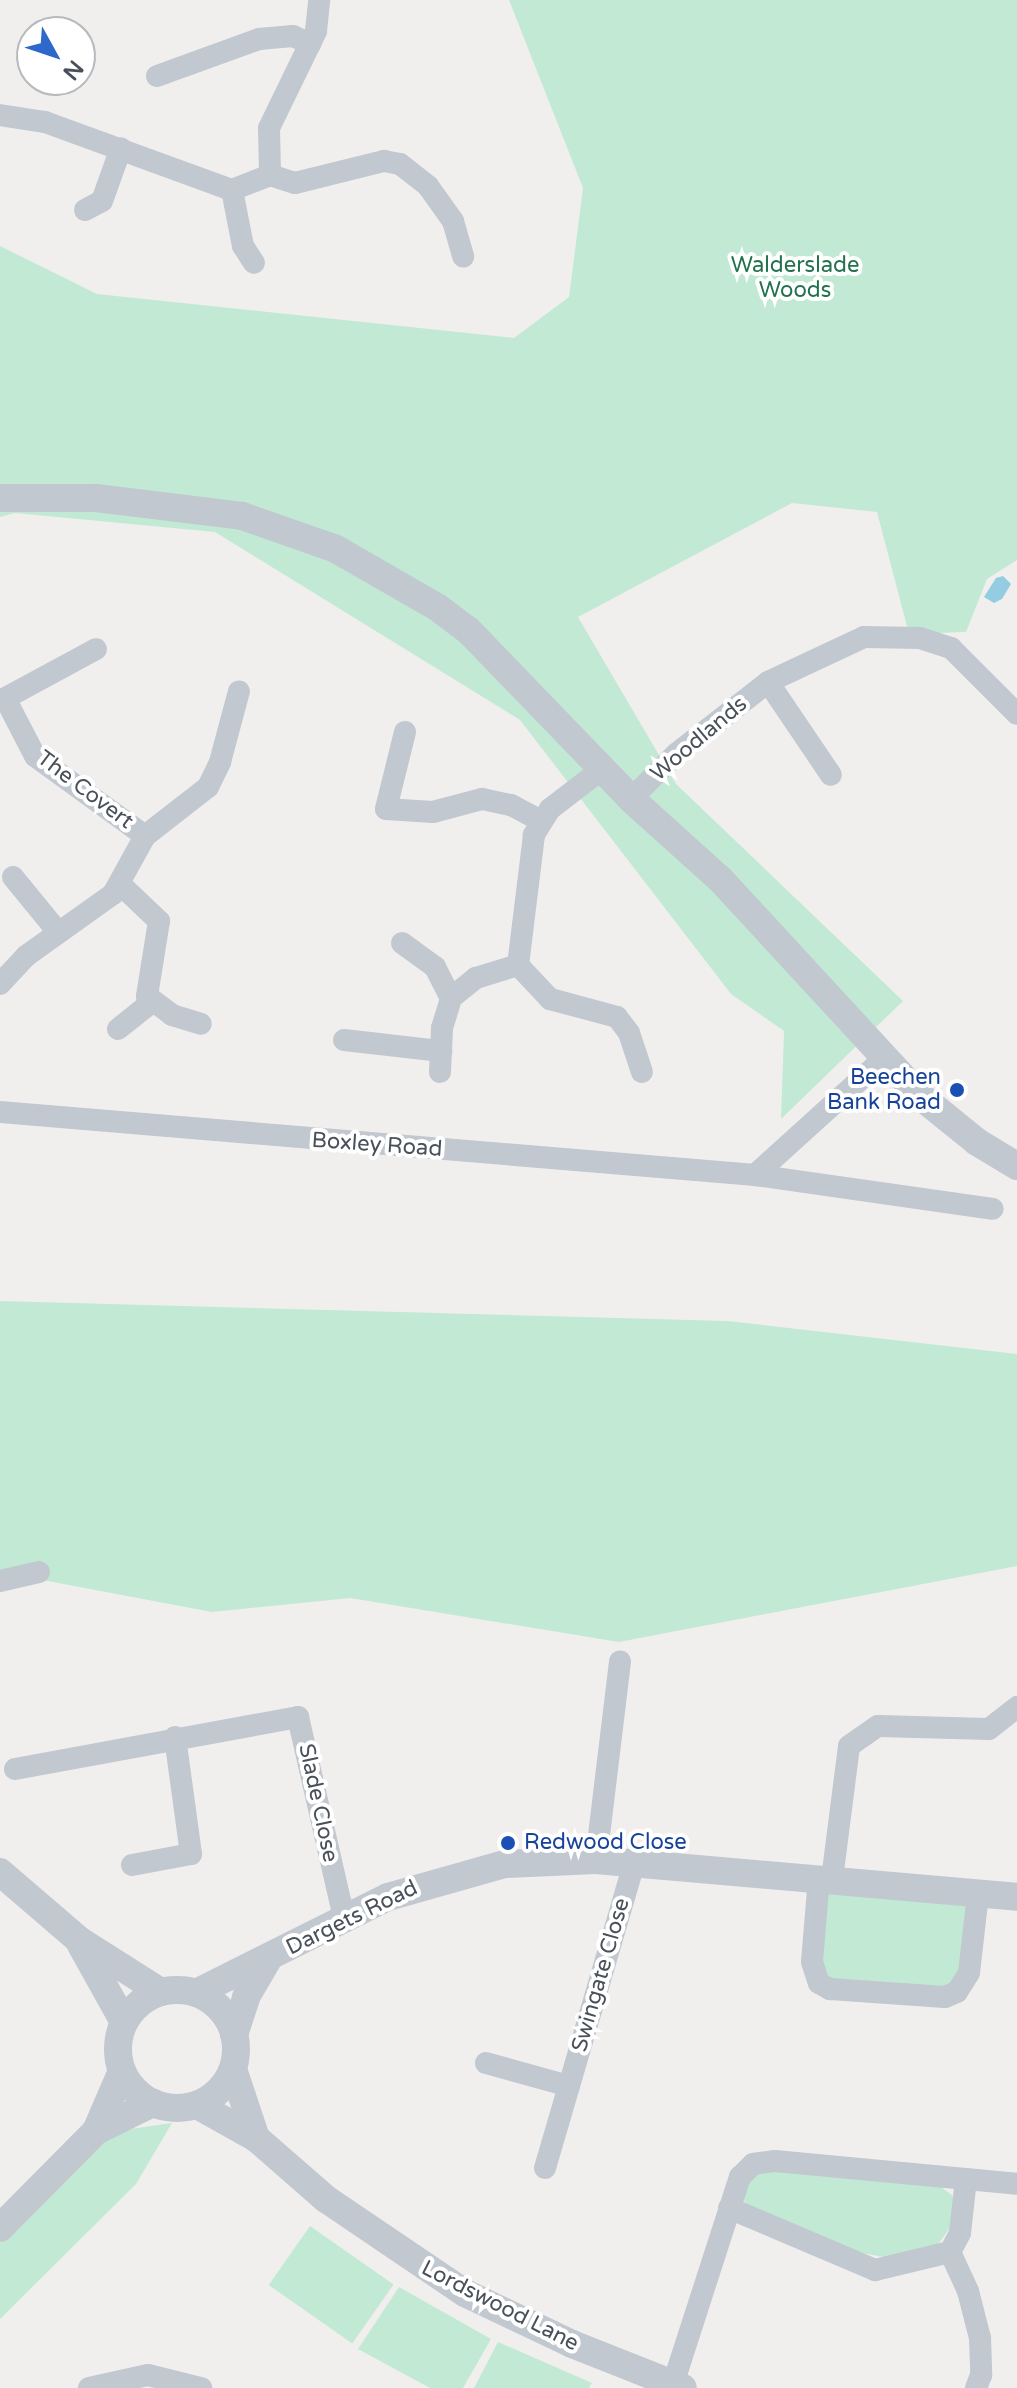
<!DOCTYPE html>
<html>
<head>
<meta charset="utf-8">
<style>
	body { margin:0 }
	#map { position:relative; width:1017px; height:2388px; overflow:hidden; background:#f1efee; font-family:"Varela Round",sans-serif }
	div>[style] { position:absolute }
	.green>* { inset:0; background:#c2e9d4; transform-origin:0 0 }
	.water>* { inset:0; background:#94cce1 }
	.minor>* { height:22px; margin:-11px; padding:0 11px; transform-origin:11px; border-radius:11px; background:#c1c8cf }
	.tertiary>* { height:28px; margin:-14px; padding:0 14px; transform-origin:14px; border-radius:14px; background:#c1c8cf }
	.tertiary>.ring { margin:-14px; padding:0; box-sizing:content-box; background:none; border:28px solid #c1c8cf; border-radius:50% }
	.dots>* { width:22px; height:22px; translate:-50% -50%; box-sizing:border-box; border:4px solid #fff; border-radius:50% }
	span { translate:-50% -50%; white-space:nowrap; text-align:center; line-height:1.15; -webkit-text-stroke:8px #fff; paint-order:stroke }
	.park-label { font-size:22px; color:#22724f }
	.street-label { font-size:22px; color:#495059 }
	.transit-label { font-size:22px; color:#164399 }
	.right { translate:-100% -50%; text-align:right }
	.left { translate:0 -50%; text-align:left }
	.north { position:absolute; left:16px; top:16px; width:80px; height:80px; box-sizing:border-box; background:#fff; border:2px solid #b6b9bd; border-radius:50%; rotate:130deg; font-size:22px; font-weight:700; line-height:32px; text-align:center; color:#495059 }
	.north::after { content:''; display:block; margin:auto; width:28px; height:36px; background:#2e68cb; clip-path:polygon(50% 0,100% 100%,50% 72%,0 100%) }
</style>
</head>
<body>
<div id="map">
	<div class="green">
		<div style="clip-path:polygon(509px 0,1017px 0,1017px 560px,987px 579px,966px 632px,909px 634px,877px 512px,792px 503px,578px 617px,676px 784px,903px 1001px,781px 1119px,784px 1031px,731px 994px,520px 720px,215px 532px,15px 513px,0 517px,0 246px,97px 294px,514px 338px,569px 297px,583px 188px)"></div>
		<div style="clip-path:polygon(0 1301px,728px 1321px,1017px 1354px,1017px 1566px,619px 1642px,350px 1598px,212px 1612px,0 1572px)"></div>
		<div style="clip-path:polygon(819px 1878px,978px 1894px,957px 1992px,830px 1989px,812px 1962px)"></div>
		<div style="clip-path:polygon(172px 2123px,136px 2184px,0 2319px,0 2243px,116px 2131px)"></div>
		<div style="clip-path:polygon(771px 2170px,940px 2186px,953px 2196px,952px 2225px,936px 2247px,888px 2258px,847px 2250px,747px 2207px,742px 2197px,750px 2176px)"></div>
		<div style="left:310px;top:2226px;width:102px;height:72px;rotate:35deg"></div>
		<div style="clip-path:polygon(399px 2287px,491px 2339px,463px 2388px,430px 2388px,358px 2349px)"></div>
		<div style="clip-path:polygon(498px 2342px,592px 2383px,589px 2388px,474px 2388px)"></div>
	</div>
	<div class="water">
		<div style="clip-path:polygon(1003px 576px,1011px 584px,1002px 599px,994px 603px,984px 597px,996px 578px)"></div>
	</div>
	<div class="minor">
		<div style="left:157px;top:76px;width:109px;rotate:-19.9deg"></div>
		<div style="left:259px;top:39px;width:34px;rotate:-5deg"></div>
		<div style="left:293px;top:36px;width:19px;rotate:25deg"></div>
		<div style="left:0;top:115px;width:46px;rotate:8.8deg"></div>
		<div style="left:45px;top:122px;width:199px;rotate:20deg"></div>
		<div style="left:232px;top:190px;width:41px;rotate:-21.5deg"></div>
		<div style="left:270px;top:175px;width:26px;rotate:18deg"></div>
		<div style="left:295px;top:183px;width:92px;rotate:-13.9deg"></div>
		<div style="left:384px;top:161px;width:16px;rotate:11deg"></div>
		<div style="left:400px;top:164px;width:36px;rotate:38deg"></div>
		<div style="left:428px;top:186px;width:43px;rotate:54.5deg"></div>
		<div style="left:453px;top:221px;width:37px;rotate:74deg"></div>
		<div style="left:270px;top:175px;width:47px;rotate:-91.2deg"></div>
		<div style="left:269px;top:128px;width:108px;rotate:-64.1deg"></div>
		<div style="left:316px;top:31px;width:31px;rotate:-84deg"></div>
		<div style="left:232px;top:190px;width:57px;rotate:78.9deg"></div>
		<div style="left:243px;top:246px;width:20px;rotate:57deg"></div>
		<div style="left:85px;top:210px;width:19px;rotate:-28deg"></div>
		<div style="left:102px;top:201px;width:56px;rotate:-70.3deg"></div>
		<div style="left:768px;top:682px;width:112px;rotate:55.9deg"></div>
		<div style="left:6px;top:700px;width:63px;rotate:62.6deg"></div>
		<div style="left:35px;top:756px;width:136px;rotate:36deg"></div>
		<div style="left:0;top:701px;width:109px;rotate:-28.4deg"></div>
		<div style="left:405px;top:732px;width:79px;rotate:103.9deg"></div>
		<div style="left:386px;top:809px;width:47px;rotate:3.7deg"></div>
		<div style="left:433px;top:812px;width:51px;rotate:-14.9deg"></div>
		<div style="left:482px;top:799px;width:30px;rotate:12deg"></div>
		<div style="left:511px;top:805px;width:34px;rotate:28deg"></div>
		<div style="left:602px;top:769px;width:66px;rotate:142.4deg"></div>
		<div style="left:550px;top:809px;width:31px;rotate:122deg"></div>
		<div style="left:534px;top:835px;width:131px;rotate:97deg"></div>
		<div style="left:518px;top:965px;width:47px;rotate:46.7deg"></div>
		<div style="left:550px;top:999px;width:69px;rotate:15deg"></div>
		<div style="left:617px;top:1017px;width:20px;rotate:53deg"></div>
		<div style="left:629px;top:1033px;width:41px;rotate:71.6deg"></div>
		<div style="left:631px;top:799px;width:64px;rotate:-45deg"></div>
		<div style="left:676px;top:754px;width:117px;rotate:-38deg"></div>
		<div style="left:768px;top:682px;width:106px;rotate:-25.1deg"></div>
		<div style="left:864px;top:637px;width:56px;rotate:1deg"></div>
		<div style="left:920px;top:638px;width:33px;rotate:18deg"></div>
		<div style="left:951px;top:648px;width:93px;rotate:45deg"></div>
		<div style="left:13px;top:877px;width:71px;rotate:50.7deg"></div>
		<div style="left:120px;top:884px;width:54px;rotate:43.5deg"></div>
		<div style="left:159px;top:921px;width:76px;rotate:99.1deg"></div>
		<div style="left:147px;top:996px;width:31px;rotate:37deg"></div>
		<div style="left:172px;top:1015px;width:30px;rotate:17deg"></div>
		<div style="left:402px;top:943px;width:41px;rotate:36deg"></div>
		<div style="left:435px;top:967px;width:35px;rotate:63deg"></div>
		<div style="left:0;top:984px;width:38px;rotate:-47deg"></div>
		<div style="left:26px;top:956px;width:107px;rotate:-35.5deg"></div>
		<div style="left:113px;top:894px;width:66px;rotate:-61.1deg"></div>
		<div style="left:145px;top:836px;width:80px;rotate:-37.9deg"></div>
		<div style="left:208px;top:787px;width:28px;rotate:-64deg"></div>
		<div style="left:220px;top:762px;width:73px;rotate:-75deg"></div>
		<div style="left:118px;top:1029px;width:43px;rotate:-38.5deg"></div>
		<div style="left:344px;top:1040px;width:98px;rotate:6.5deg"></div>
		<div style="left:440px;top:1072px;width:44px;rotate:-87.4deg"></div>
		<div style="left:442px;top:1028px;width:31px;rotate:-73deg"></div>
		<div style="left:451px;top:998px;width:32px;rotate:-39deg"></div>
		<div style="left:476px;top:978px;width:44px;rotate:-17.2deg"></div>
		<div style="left:0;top:1112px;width:758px;rotate:4.77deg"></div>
		<div style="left:755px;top:1175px;width:173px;rotate:-42.2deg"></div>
		<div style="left:755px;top:1175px;width:240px;rotate:8.1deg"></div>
		<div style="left:0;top:1581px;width:40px;rotate:-13deg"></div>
		<div style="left:15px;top:1769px;width:288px;rotate:-10.4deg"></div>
		<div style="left:298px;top:1717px;width:206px;rotate:77.1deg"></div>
		<div style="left:596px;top:1860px;width:200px;rotate:-83.1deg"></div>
		<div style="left:132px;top:1865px;width:60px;rotate:-10.6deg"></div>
		<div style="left:191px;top:1854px;width:118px;rotate:-97.8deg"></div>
		<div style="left:819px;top:1878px;width:84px;rotate:94.8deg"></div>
		<div style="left:812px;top:1962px;width:22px;rotate:72deg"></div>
		<div style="left:819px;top:1983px;width:13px;rotate:29deg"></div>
		<div style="left:830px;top:1989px;width:115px;rotate:4deg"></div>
		<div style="left:945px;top:1997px;width:13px;rotate:-23deg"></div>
		<div style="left:957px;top:1992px;width:22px;rotate:-58deg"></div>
		<div style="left:969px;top:1973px;width:80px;rotate:-83.5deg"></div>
		<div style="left:832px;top:1879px;width:134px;rotate:-82.7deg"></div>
		<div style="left:849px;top:1746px;width:35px;rotate:-35deg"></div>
		<div style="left:878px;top:1726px;width:111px;rotate:1.5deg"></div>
		<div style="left:989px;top:1729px;width:36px;rotate:-38deg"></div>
		<div style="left:486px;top:2063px;width:86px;rotate:15.5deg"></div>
		<div style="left:545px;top:2168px;width:317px;rotate:-73.7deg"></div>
		<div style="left:729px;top:2208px;width:159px;rotate:23deg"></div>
		<div style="left:875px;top:2270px;width:77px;rotate:-13.5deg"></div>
		<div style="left:950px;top:2252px;width:21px;rotate:-62deg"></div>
		<div style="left:960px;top:2233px;width:54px;rotate:-83.7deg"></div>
		<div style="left:950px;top:2252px;width:43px;rotate:65.2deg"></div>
		<div style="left:968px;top:2291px;width:49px;rotate:75.7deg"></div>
		<div style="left:980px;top:2338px;width:37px;rotate:88deg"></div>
		<div style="left:981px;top:2375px;width:14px;rotate:111deg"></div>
		<div style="left:673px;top:2384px;width:218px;rotate:-72.1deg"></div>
		<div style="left:740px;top:2177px;width:18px;rotate:-45deg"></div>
		<div style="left:753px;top:2164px;width:22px;rotate:-8deg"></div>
		<div style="left:775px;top:2161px;width:243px;rotate:5.4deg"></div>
		<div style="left:89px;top:2388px;width:60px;rotate:-12.4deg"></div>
		<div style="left:148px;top:2375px;width:55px;rotate:13.8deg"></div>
	</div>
	<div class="tertiary">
		<div style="left:0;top:498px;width:96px"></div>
		<div style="left:96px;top:498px;width:147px;rotate:7deg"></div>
		<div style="left:242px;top:516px;width:100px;rotate:19.3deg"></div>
		<div style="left:336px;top:549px;width:116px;rotate:29.9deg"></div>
		<div style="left:437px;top:607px;width:39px;rotate:37deg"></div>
		<div style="left:468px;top:630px;width:235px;rotate:46deg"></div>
		<div style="left:631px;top:799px;width:120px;rotate:42deg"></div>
		<div style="left:720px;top:879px;width:294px;rotate:47.3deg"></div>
		<div style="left:919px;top:1095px;width:75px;rotate:39deg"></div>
		<div style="left:977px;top:1142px;width:47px;rotate:31deg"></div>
		<div style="left:0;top:1872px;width:104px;rotate:40.7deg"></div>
		<div style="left:79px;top:1940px;width:97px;rotate:32.4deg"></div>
		<div style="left:81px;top:1945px;width:88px;rotate:60.8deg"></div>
		<div class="ring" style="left:118px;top:1990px;width:90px;height:90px"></div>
		<div style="left:196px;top:1993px;width:215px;rotate:-26.6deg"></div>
		<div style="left:388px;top:1897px;width:122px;rotate:-15.8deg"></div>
		<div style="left:505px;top:1864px;width:91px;rotate:-2.5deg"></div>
		<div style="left:596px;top:1860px;width:423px;rotate:5deg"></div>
		<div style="left:234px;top:2035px;width:40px;rotate:-72deg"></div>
		<div style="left:246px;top:1997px;width:42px;rotate:-59.7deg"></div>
		<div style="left:233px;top:2069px;width:73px;rotate:71.6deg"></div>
		<div style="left:197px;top:2105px;width:68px;rotate:29.2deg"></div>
		<div style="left:256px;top:2138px;width:93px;rotate:41.1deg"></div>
		<div style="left:326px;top:2199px;width:168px;rotate:34.1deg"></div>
		<div style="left:465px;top:2293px;width:119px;rotate:25.5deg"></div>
		<div style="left:572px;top:2344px;width:119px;rotate:21.6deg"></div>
		<div style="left:96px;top:2131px;width:65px;rotate:-66.6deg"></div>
		<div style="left:0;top:2228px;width:136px;rotate:-45.3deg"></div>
		<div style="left:96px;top:2131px;width:64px;rotate:-26.2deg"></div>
	</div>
	<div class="dots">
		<div style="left:957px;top:1090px;background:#1a4fb4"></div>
		<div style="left:508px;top:1843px;background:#1a4fb4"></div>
	</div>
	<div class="park-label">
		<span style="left:795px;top:278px">Walderslade<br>Woods</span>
	</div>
	<div class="street-label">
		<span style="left:699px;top:739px;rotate:-40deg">Woodlands</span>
		<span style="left:85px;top:790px;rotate:37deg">The Covert</span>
		<span style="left:377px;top:1145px;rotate:4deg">Boxley Road</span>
		<span style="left:318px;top:1803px;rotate:78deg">Slade Close</span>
		<span style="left:352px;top:1918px;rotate:-26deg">Dargets Road</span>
		<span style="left:601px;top:1975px;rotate:-74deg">Swingate Close</span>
		<span style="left:500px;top:2306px;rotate:27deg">Lordswood Lane</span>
	</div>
	<div class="transit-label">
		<span class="right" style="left:941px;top:1090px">Beechen<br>Bank Road</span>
		<span class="left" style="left:524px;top:1843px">Redwood Close</span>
	</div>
	<div class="north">N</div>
</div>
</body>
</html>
